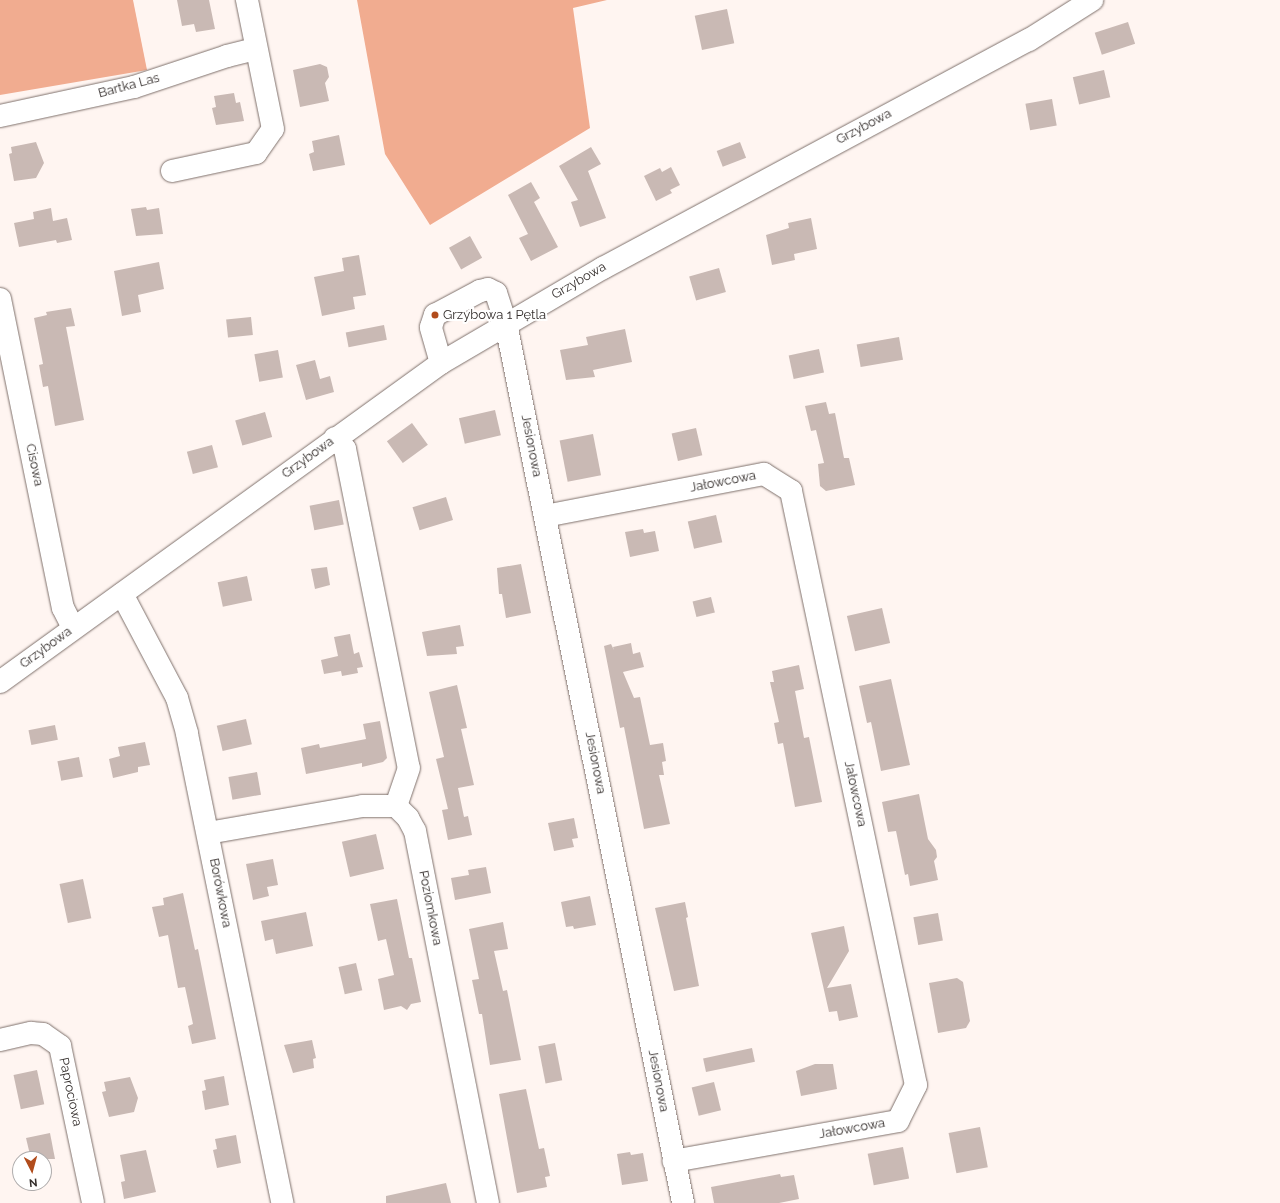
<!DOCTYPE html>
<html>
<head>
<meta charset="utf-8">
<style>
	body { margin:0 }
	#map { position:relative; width:1280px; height:1203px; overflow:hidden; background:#fff5f1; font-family:Raleway,sans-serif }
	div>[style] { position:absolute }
	.forest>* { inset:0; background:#f1ac90 }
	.building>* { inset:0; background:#c9b9b4; transform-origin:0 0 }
	.roads { filter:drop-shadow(0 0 1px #7f716c) drop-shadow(0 0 1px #7f716c) }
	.minor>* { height:22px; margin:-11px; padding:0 11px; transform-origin:11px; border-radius:11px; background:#fff }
	.dots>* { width:11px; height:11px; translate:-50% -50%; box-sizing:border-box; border:2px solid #fff; border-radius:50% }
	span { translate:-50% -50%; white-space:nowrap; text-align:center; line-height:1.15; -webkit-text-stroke:4px #fff; paint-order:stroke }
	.street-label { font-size:13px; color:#342e2c }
	.poi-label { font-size:13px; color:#342e2c }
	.left { translate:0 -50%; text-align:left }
	.north { position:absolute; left:12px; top:1151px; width:40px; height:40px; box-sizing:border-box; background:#fff; border:1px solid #aeabab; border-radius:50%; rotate:174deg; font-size:11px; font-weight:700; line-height:16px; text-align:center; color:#342e2c }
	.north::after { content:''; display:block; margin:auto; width:14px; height:18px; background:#b14c1c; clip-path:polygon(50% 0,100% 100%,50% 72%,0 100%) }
</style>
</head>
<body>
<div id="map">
	<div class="forest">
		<div style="clip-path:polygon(0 0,133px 0,147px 70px,0 95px)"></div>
		<div style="clip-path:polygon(357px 0,607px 0,573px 8px,590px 128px,430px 225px,385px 154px)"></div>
	</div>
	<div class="building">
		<div style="clip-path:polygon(177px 0,209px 0,215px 29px,196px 32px,194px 24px,182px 26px)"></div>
		<div style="left:727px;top:9px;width:35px;height:33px;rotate:78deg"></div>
		<div style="left:1128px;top:22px;width:23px;height:35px;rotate:72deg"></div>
		<div style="clip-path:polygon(320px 64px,327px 67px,329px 77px,325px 83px,329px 101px,300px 107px,293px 70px)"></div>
		<div style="left:1104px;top:70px;width:28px;height:32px;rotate:77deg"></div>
		<div style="clip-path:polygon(234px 93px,236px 103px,240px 102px,244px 121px,216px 125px,212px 108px,216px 107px,214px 96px)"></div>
		<div style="left:1052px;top:99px;width:27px;height:27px;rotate:80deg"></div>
		<div style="clip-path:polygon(339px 135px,345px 165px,313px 171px,309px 154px,314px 152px,312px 141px)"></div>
		<div style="clip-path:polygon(36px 142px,44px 163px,36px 178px,14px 181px,9px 154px,12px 153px,11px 147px)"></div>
		<div style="left:740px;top:142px;width:17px;height:25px;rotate:69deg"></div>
		<div style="clip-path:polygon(591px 147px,601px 164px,588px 171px,606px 218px,580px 227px,571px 202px,578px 200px,559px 166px)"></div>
		<div style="clip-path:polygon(671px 167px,680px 185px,670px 190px,672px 193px,656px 201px,644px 176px,660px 168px,662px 172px)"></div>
		<div style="clip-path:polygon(531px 182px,540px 198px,534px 202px,558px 247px,531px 261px,519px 238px,528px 234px,508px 195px)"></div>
		<div style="clip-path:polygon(146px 207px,147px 210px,159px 208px,163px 234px,136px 236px,131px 209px)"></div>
		<div style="clip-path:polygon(51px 208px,53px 221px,67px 218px,72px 240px,57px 243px,56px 240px,19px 247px,14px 223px,34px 219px,33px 212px)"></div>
		<div style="clip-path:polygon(811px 218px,817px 249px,794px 254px,795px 260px,772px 265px,766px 235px,789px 228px,788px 223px)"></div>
		<div style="left:470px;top:236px;width:25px;height:24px;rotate:61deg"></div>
		<div style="clip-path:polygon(359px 255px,366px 295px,353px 297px,355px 309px,322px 316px,314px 277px,344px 271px,342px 258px)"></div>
		<div style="clip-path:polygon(159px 262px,164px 289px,138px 295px,141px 312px,122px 316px,114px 271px)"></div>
		<div style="left:719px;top:268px;width:25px;height:31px;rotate:74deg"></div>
		<div style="clip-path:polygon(71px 308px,75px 326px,66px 327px,84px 420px,55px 426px,48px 386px,43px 387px,39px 365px,43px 364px,34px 318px,47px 315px,46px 312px)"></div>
		<div style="left:251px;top:317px;width:18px;height:25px;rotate:84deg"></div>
		<div style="left:384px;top:325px;width:15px;height:39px;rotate:79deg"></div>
		<div style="clip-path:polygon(625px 329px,632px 362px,593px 370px,595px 377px,566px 380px,560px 350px,588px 345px,586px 337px)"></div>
		<div style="left:899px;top:337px;width:23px;height:43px;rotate:80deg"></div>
		<div style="left:819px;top:349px;width:24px;height:31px;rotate:78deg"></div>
		<div style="left:278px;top:350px;width:28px;height:24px;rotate:80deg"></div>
		<div style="clip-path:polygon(315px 360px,320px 379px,330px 376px,334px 392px,306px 400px,296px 365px)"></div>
		<div style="clip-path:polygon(826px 402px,829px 414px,835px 413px,844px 458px,849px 458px,855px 485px,826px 491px,820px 486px,818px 464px,824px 463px,816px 430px,811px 431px,805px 406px)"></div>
		<div style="left:495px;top:410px;width:26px;height:37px;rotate:77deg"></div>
		<div style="left:265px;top:412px;width:26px;height:31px;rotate:74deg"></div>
		<div style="left:412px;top:423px;width:27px;height:31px;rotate:54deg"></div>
		<div style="left:696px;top:428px;width:28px;height:25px;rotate:77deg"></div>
		<div style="left:593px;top:434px;width:42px;height:34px;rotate:79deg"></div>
		<div style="left:212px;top:445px;width:23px;height:26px;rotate:75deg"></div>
		<div style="left:446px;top:497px;width:24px;height:35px;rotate:73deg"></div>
		<div style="left:339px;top:500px;width:25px;height:30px;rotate:79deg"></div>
		<div style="left:716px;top:515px;width:28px;height:29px;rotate:77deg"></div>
		<div style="clip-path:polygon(643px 529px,644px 533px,655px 531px,659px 551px,630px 557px,625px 532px)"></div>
		<div style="clip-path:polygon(521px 564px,531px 613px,506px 618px,502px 594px,499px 594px,497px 568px)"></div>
		<div style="clip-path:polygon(327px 567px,330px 585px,315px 589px,311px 569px)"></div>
		<div style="left:247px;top:576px;width:25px;height:30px;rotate:78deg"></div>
		<div style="left:711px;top:597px;width:16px;height:19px;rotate:76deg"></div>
		<div style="left:882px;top:608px;width:36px;height:36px;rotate:77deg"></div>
		<div style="clip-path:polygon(460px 625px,464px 646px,456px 647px,457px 654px,427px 656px,422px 632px)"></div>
		<div style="clip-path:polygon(350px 634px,354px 654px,359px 652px,363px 667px,357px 668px,358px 673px,342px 676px,341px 671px,324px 674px,321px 660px,338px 656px,334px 637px)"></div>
		<div style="clip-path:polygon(631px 643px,633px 654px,640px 652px,644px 667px,623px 672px,634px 698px,640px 697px,650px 745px,663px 743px,666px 761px,662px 762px,664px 775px,659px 775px,670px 824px,644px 829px,624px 727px,620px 728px,604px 646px,611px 644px,614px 650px,613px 647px)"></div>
		<div style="clip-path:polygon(799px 665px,804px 689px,795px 691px,804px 738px,809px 737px,822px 802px,795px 807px,783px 743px,778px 744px,774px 723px,779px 722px,770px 682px,774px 682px,772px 671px)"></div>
		<div style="clip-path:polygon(891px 679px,910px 765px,881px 771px,871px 722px,867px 723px,859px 686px)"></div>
		<div style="clip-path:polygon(457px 685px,467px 728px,461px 729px,474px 785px,458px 788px,464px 817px,468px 816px,472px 835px,448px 840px,442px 810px,448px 809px,436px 759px,444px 757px,429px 692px)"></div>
		<div style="left:246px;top:719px;width:26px;height:30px;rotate:77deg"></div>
		<div style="clip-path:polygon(380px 721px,387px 758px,383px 762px,362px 767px,362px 763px,306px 774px,301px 748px,319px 744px,320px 748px,366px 739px,363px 724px)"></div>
		<div style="left:55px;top:725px;width:15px;height:27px;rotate:79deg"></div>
		<div style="clip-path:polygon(145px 742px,150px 765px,138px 767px,138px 772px,113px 778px,109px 759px,120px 756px,118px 747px)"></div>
		<div style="left:79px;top:757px;width:20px;height:22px;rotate:79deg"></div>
		<div style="left:257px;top:772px;width:23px;height:29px;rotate:80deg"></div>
		<div style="clip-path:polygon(919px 794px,928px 839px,936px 850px,937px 857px,934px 861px,938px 880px,910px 886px,908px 874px,905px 875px,896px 831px,888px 832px,882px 802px)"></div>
		<div style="clip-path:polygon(574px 818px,578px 838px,572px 839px,574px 847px,554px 851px,548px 823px)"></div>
		<div style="left:376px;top:834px;width:36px;height:35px;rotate:77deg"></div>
		<div style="clip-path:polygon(273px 859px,278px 885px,267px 887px,269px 896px,253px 900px,246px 864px)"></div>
		<div style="clip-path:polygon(486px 867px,491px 893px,455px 900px,451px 878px,469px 875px,468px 870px)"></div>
		<div style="left:83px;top:879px;width:40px;height:24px;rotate:78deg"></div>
		<div style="clip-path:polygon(183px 893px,195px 950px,198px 949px,216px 1039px,192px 1044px,188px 1026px,193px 1024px,185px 987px,178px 988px,168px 935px,159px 937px,152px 907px,164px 905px,163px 898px)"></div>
		<div style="clip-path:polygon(590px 896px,596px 925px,574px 929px,573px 926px,566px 927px,561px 902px)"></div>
		<div style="clip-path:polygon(397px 899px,409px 958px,412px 958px,421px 1002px,411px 1004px,407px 1010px,401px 1006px,384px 1010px,378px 979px,394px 975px,386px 939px,378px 941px,370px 904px)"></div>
		<div style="clip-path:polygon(685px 902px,688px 917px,686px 918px,699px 986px,674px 991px,655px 908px)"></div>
		<div style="clip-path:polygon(306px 912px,313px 946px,276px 954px,273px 939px,265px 941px,261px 921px)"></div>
		<div style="left:938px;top:913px;width:28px;height:25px;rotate:80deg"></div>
		<div style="clip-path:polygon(503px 922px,508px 949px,494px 951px,503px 991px,507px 990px,521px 1060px,490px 1065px,482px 1014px,479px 1014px,472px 980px,479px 979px,469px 929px)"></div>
		<div style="clip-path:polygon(844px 926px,849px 951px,827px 988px,851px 984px,858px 1017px,839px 1021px,837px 1011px,829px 1012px,811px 933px)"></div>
		<div style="left:356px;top:963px;width:28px;height:18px;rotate:77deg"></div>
		<div style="clip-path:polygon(957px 978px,963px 982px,970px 1021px,966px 1028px,938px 1033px,929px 983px)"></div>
		<div style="clip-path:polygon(312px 1040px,316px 1058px,313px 1059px,314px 1068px,293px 1073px,284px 1045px)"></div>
		<div style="left:555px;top:1043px;width:38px;height:17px;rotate:79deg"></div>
		<div style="left:752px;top:1048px;width:14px;height:50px;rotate:78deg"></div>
		<div style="clip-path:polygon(815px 1064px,833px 1064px,837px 1089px,801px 1096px,796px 1071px)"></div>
		<div style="left:37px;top:1070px;width:35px;height:24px;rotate:78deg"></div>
		<div style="clip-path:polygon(224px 1076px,229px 1105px,205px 1110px,202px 1091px,206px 1090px,204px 1080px)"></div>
		<div style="clip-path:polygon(130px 1077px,138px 1098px,134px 1112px,109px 1117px,102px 1092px,106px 1091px,104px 1082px)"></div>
		<div style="left:714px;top:1082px;width:29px;height:23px;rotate:76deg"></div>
		<div style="clip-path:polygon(526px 1089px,539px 1149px,544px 1148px,550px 1176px,545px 1177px,547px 1187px,517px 1193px,499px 1094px)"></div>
		<div style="left:980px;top:1127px;width:41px;height:32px;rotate:79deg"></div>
		<div style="clip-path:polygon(50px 1133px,55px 1159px,31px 1159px,26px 1138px)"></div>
		<div style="clip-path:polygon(236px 1135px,241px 1163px,217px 1168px,213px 1150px,217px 1149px,215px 1139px)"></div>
		<div style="left:903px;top:1147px;width:32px;height:36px;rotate:79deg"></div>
		<div style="clip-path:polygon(146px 1150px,156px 1192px,124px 1199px,121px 1182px,125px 1181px,120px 1155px)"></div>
		<div style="clip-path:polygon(630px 1152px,631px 1155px,643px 1153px,648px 1181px,622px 1185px,617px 1154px)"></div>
		<div style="clip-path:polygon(780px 1174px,781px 1177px,794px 1175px,799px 1199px,779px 1203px,714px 1203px,711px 1187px)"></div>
		<div style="clip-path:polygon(446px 1183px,451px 1203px,386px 1203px,386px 1196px)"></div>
	</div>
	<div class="roads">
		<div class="minor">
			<div style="left:0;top:116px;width:137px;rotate:-12.2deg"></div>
			<div style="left:134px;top:87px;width:98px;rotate:-18.4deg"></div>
			<div style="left:227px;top:56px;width:30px;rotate:-14deg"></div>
			<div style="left:172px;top:171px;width:86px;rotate:-12.1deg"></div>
			<div style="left:256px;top:153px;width:29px;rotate:-55deg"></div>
			<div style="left:273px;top:129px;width:132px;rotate:-101.4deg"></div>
			<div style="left:0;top:299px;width:315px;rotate:78.5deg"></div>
			<div style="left:63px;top:608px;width:22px;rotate:63deg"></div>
			<div style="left:441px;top:363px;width:37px;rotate:-106deg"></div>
			<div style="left:431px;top:327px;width:13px;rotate:-72deg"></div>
			<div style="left:435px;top:315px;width:51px;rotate:-28.1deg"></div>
			<div style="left:480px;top:291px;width:8px;rotate:-14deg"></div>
			<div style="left:488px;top:289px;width:9px;rotate:27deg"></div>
			<div style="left:496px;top:293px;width:33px;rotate:72deg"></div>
			<div style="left:506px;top:324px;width:897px;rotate:78.61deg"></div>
			<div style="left:335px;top:438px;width:15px;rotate:48deg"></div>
			<div style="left:345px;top:449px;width:325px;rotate:78.7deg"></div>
			<div style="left:409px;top:768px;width:40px;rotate:108.9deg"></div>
			<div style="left:545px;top:516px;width:223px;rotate:-10.9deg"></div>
			<div style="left:764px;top:474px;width:32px;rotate:32deg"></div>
			<div style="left:791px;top:491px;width:607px;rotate:78.12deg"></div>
			<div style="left:916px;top:1085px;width:40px;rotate:116.6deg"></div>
			<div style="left:898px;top:1121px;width:228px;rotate:169.9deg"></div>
			<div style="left:122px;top:594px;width:118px;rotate:62.1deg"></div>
			<div style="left:177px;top:698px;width:37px;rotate:74deg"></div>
			<div style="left:187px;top:734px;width:479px;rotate:78.5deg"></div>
			<div style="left:0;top:682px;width:544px;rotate:-35.88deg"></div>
			<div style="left:441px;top:363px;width:188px;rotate:-30.4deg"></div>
			<div style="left:603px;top:268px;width:483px;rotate:-28.2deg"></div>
			<div style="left:1029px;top:40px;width:75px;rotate:-32.4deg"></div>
			<div style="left:208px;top:833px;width:157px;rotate:-9.9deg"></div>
			<div style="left:363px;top:806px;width:33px"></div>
			<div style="left:396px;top:806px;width:17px;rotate:45deg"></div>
			<div style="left:408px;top:818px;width:15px;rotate:62deg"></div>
			<div style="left:415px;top:831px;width:379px;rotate:78.9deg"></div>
			<div style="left:0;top:1040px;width:32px;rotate:-13deg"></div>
			<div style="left:31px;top:1033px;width:12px;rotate:5deg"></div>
			<div style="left:43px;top:1034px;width:21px;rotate:35deg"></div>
			<div style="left:60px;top:1046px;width:160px;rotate:78.1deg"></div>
		</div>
	</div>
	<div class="dots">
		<div style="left:435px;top:315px;background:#b14c1c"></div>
	</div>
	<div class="street-label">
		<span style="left:129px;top:86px;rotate:-15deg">Bartka Las</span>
		<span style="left:864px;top:127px;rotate:-28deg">Grzybowa</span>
		<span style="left:579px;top:281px;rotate:-30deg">Grzybowa</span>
		<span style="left:531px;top:446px;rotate:79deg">Jesionowa</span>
		<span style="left:308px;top:458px;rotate:-36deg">Grzybowa</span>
		<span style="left:34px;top:465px;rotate:78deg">Cisowa</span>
		<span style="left:723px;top:482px;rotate:-11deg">Jałowcowa</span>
		<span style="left:46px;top:648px;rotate:-36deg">Grzybowa</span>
		<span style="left:595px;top:763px;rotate:79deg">Jesionowa</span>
		<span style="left:855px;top:794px;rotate:78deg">Jałowcowa</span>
		<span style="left:220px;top:893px;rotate:79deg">Borówkowa</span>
		<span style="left:430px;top:908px;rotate:79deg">Poziomkowa</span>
		<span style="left:658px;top:1081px;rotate:79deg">Jesionowa</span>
		<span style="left:70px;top:1092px;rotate:78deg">Paprociowa</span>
		<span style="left:852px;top:1129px;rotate:-10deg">Jałowcowa</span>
	</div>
	<div class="poi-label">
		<span class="left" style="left:443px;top:315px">Grzybowa 1 Pętla</span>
	</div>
	<div class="north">N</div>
</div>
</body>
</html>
